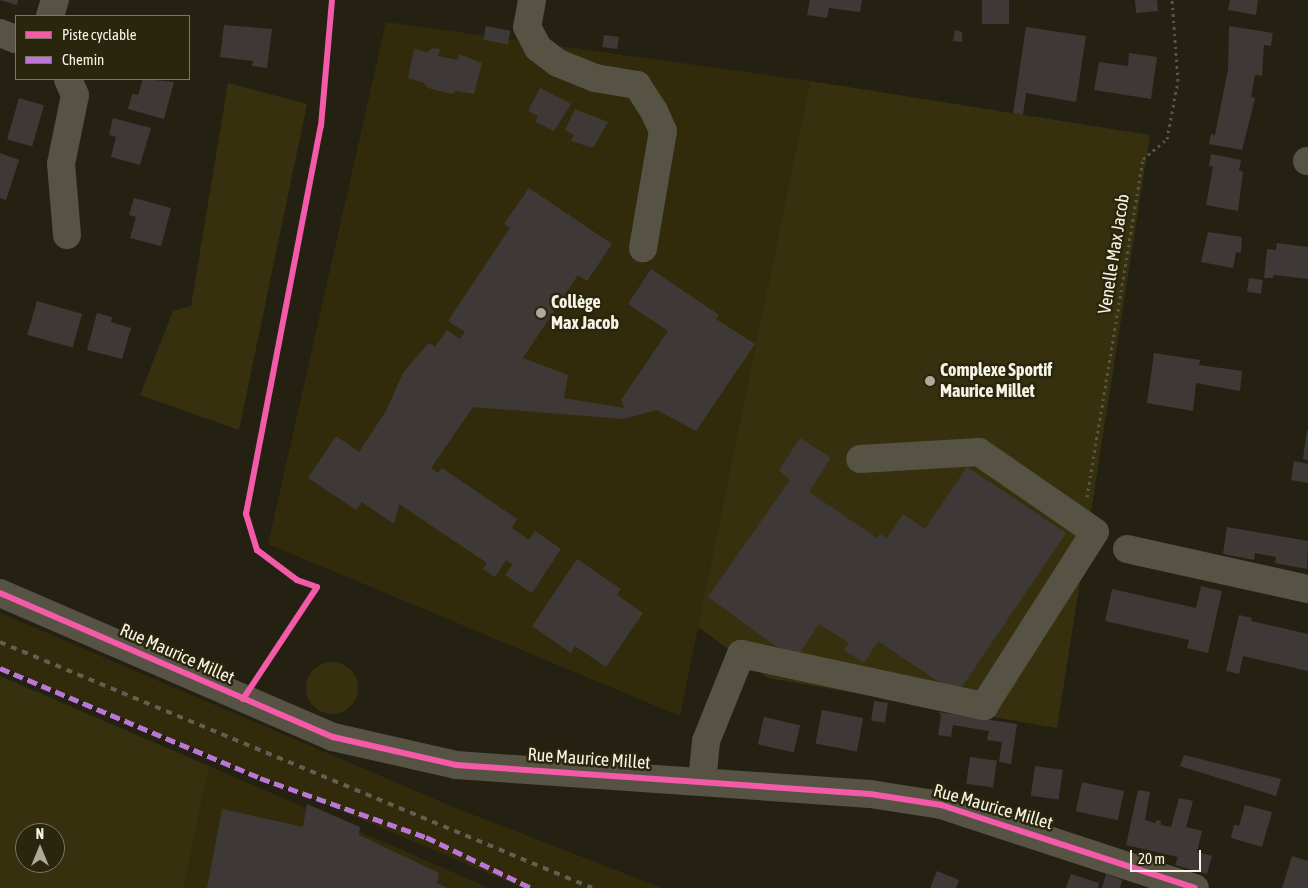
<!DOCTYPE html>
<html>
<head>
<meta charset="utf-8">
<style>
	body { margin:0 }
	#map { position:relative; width:1308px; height:888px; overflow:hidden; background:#242113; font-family:"Asap Condensed",sans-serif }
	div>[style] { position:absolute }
	.built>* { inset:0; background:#312b0c }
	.green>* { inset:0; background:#37300e }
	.round { border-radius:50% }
	.building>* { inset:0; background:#3e3937; transform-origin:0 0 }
	.path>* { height:3px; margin-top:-1.5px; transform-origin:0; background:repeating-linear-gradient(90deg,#575448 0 2.5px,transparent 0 6.5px) }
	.minor>* { height:28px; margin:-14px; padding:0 14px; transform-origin:14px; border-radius:14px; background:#565344 }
	.rail>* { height:4px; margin-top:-2px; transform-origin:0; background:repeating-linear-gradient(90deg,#625f53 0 6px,transparent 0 12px) }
	.quiet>* { height:5px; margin-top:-2.5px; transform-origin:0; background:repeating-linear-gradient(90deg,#ba77d6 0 10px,transparent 0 15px) }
	.cycleway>* { height:6px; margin:-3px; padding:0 3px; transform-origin:3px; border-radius:3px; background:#f35aa7 }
	.dots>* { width:14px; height:14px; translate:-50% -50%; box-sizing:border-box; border:2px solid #2a250d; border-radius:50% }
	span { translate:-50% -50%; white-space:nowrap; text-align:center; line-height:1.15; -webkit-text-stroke:5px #2a250d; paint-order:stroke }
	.street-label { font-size:18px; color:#f7f4e5 }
	.poi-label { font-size:18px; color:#f7f4e5; font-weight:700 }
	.left { translate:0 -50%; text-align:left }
	.legend { position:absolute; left:15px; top:15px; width:175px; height:65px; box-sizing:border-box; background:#2a250d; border:1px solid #7c7863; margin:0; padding:6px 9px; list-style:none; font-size:15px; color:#f7f4e5 }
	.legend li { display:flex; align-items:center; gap:10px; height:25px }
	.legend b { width:25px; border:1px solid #7c7863 }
	.north { position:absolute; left:15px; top:823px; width:50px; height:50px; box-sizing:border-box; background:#2a250d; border:1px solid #7c7863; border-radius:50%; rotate:0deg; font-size:14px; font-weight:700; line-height:20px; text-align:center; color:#f7f4e5 }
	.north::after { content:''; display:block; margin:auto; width:18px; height:22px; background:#adaa9c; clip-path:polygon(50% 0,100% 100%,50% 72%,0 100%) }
	.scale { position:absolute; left:1130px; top:850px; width:71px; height:22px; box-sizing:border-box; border:2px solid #f7f4e5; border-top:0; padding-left:6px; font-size:15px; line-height:18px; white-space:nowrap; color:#f7f4e5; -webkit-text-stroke:4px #2a250d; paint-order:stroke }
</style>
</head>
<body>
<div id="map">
	<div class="built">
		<div style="clip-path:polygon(386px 22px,810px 81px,680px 716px,268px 544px)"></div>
		<div style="clip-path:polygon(0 613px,453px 807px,662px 888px,523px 888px,0 666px)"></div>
		<div style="clip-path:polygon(209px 766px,489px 888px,184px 888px)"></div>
	</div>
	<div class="green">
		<div style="clip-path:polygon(810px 81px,1150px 135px,1057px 728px,768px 678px,698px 627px)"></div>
		<div style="clip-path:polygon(228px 83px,307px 104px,239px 430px,140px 395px,173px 311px,191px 306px)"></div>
		<div class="round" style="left:306px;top:662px;width:52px;height:52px"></div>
		<div style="clip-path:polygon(evenodd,0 676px,209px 766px,184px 888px,0 888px,0 676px,25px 833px,55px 833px,55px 863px,25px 863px,25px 833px)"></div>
	</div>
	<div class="building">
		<div style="clip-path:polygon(0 0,18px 0,17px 5px)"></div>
		<div style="clip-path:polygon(810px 0,862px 0,860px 12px,829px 8px,827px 18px,807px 15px)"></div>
		<div style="left:982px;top:0;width:27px;height:24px"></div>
		<div style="clip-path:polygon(1135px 0,1157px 0,1158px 11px,1136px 13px)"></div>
		<div style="clip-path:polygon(1230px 0,1258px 0,1256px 15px,1228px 10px)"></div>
		<div style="clip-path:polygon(224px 25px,272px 29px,267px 68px,252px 66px,253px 61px,220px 57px)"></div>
		<div style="left:486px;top:26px;width:25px;height:14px;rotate:11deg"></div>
		<div style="clip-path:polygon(1229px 26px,1273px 33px,1271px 46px,1264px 45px,1262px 76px,1255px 75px,1251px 97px,1255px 98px,1242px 150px,1209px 144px,1211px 134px,1215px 135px,1228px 70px)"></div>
		<div style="clip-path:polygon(1026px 27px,1086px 36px,1076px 102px,1026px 93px,1023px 115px,1013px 113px)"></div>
		<div style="clip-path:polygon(955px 30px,962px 32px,962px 42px,953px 41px)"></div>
		<div style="left:604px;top:35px;width:15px;height:12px;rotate:8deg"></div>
		<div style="clip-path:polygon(433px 48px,440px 49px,438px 56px,458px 60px,459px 54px,482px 63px,474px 94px,457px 91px,452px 94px,428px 88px,424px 83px,408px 78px,414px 49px,427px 52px)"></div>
		<div style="clip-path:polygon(1129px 53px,1157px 57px,1151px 99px,1094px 90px,1099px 62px,1128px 66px)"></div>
		<div style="clip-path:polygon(143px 79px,174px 82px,164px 119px,128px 109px,132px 94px,138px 95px)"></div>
		<div style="clip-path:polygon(540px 88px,571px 104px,554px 131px,535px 122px,538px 116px,528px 111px)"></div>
		<div style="left:19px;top:98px;width:26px;height:43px;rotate:16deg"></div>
		<div style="clip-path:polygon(575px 109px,608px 122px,593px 148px,571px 141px,574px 135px,565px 130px)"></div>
		<div style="clip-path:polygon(113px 118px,151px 128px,140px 165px,111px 157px,116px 137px,109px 135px)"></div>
		<div style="clip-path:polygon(0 153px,19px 160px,6px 200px,0 198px)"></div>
		<div style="clip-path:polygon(1211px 154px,1241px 160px,1239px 170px,1243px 172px,1238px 211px,1206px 205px,1213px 167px,1209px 166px)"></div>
		<div style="clip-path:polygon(529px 188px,612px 244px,587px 281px,578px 275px,523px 358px,568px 375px,564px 398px,624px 408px,621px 400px,668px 331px,628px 304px,651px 269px,719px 315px,716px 319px,755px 344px,696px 431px,657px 410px,623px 419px,473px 407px,431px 468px,438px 473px,442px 468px,517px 519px,512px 528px,529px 540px,535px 531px,561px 549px,532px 593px,505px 575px,513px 564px,506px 560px,495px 577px,483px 569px,487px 563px,399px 504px,394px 524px,362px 502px,356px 510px,308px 478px,336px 436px,359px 452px,386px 411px,403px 373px,426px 346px,429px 343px,435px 347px,447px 330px,460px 339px,465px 332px,448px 321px,510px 228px,504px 224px)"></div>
		<div style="clip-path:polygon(134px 198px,171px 208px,161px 246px,130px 238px,136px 217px,129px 215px)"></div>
		<div style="clip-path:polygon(1208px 232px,1242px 237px,1241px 253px,1236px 252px,1233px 268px,1201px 262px)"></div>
		<div style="clip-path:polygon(1277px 243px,1308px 247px,1308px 279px,1274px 275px,1273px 278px,1264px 278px,1267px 249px,1276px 250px)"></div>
		<div style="left:1249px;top:278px;width:14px;height:14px;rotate:8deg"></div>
		<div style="left:37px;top:301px;width:47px;height:35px;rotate:16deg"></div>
		<div style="clip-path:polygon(97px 313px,112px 317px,111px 322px,131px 328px,122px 359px,87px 350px)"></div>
		<div style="clip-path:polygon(1154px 353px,1200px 360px,1199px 365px,1242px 371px,1240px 391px,1196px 383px,1193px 411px,1147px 403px)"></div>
		<div style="clip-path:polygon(1307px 430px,1308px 430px,1308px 460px,1303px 459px)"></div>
		<div style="clip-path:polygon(800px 438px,831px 458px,809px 492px,877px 538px,880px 534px,887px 538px,903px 514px,925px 529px,967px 467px,1066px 533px,957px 694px,878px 641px,864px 663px,844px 650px,849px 643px,819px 624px,795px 660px,708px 597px,790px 480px,779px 470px)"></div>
		<div style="clip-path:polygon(1294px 461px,1308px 464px,1308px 483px,1291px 480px)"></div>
		<div style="clip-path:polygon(1227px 527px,1308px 541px,1307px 569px,1275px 563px,1276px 557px,1255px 553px,1254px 560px,1223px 554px)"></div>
		<div style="clip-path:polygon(577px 559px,621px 589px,617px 595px,643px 613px,606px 667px,575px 646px,571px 653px,532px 626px)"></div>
		<div style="clip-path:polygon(1201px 586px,1222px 591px,1208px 653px,1187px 648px,1189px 640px,1105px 621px,1112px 589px,1196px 608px)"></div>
		<div style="clip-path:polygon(1239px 615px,1252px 618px,1251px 621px,1308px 634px,1308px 671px,1243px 656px,1239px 674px,1226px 671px)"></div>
		<div style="left:874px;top:701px;width:14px;height:20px;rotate:8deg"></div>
		<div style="left:822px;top:710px;width:42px;height:34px;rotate:11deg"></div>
		<div style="clip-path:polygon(938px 712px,1017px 724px,1011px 764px,999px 762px,1002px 742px,987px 740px,989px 731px,953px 725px,951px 737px,938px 735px,941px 715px)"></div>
		<div style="left:764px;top:717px;width:37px;height:28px;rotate:13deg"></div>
		<div style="clip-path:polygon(1184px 755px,1281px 779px,1276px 796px,1180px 766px)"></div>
		<div style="left:970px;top:757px;width:27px;height:27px;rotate:8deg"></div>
		<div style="left:1035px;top:766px;width:28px;height:30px;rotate:8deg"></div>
		<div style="left:1082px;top:782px;width:43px;height:30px;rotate:12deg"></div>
		<div style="clip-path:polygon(1138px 790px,1150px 792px,1145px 820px,1155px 823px,1157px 820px,1161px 821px,1161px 825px,1171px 827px,1179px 798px,1193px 801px,1186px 827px,1202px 831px,1197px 852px,1212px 856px,1207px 874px,1175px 865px,1178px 857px,1126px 845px)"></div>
		<div style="clip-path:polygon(307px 804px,360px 827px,359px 835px,439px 873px,437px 883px,448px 888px,207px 888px,222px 809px,303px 827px)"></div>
		<div style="clip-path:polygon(1245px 805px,1272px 812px,1262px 847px,1231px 838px,1234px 825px,1239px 826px)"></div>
		<div style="clip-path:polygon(1292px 856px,1308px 861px,1308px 888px,1282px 888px)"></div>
		<div style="clip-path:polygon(937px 871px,959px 880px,956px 888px,930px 888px)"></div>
		<div style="clip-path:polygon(1071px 874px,1099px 883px,1098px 888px,1066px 888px)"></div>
		<div style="clip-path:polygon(1106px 874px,1122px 880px,1120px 888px,1102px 888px)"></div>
	</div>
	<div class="path">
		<div style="left:1087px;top:497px;width:343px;rotate:-80.6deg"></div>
		<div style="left:1143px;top:159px;width:31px;rotate:-40deg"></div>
		<div style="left:1167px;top:139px;width:59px;rotate:-79.3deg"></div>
		<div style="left:1178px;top:81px;width:81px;rotate:-94.2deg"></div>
	</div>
	<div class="minor">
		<div style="left:532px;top:0;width:27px;rotate:100deg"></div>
		<div style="left:527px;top:27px;width:24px;rotate:62deg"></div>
		<div style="left:538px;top:48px;width:25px;rotate:37deg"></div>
		<div style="left:558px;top:63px;width:40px;rotate:22deg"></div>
		<div style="left:595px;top:78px;width:43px;rotate:9.5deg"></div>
		<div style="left:637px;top:85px;width:31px;rotate:57deg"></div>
		<div style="left:654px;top:111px;width:22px;rotate:66deg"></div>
		<div style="left:663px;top:131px;width:119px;rotate:99.7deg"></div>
		<div style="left:50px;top:16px;width:17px;rotate:-73deg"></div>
		<div style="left:0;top:33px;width:17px;rotate:21deg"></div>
		<div style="left:1307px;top:161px;width:1px"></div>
		<div style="left:67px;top:235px;width:71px;rotate:-94.8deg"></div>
		<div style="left:61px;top:164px;width:70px;rotate:-78.5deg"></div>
		<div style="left:75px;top:95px;width:17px;rotate:-114deg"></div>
		<div style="left:1127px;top:549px;width:185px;rotate:12.5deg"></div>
		<div style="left:0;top:593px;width:363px;rotate:23.4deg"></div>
		<div style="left:333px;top:737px;width:126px;rotate:12.8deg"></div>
		<div style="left:456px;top:765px;width:415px;rotate:4deg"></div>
		<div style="left:870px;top:794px;width:72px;rotate:8.8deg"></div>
		<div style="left:941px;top:805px;width:267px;rotate:18.1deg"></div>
		<div style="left:702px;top:782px;width:41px;rotate:-84.4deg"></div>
		<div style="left:706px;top:741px;width:94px;rotate:-68.1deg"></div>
		<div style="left:741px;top:654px;width:249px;rotate:12.1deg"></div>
		<div style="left:984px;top:706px;width:206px;rotate:-57.5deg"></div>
		<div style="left:1095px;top:532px;width:141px;rotate:-145.4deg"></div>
		<div style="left:979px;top:452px;width:119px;rotate:176.6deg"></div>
	</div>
	<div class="rail">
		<div style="left:0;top:642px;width:641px;rotate:22.56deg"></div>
	</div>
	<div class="quiet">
		<div style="left:0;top:668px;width:282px;rotate:22.9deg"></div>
		<div style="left:260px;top:778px;width:176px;rotate:19.6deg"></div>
		<div style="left:426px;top:837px;width:117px;rotate:25.9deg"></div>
	</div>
	<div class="cycleway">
		<div style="left:0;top:593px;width:363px;rotate:23.4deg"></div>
		<div style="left:333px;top:737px;width:126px;rotate:12.8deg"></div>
		<div style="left:456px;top:765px;width:415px;rotate:4deg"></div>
		<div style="left:870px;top:794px;width:72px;rotate:8.8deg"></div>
		<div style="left:941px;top:805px;width:267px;rotate:18.1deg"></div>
		<div style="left:243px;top:699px;width:134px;rotate:-56.5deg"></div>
		<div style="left:317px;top:587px;width:21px;rotate:-161deg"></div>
		<div style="left:297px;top:580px;width:50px;rotate:-143.1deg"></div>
		<div style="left:257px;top:550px;width:38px;rotate:-107deg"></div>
		<div style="left:246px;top:514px;width:395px;rotate:-79.1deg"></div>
		<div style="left:321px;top:126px;width:126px;rotate:-85deg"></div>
	</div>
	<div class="dots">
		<div style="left:541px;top:313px;background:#adaa9c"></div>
		<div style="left:930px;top:381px;background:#adaa9c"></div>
	</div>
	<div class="street-label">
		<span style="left:1114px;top:254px;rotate:-81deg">Venelle Max Jacob</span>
		<span style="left:177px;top:654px;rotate:24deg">Rue Maurice Millet</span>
		<span style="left:589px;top:759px;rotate:4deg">Rue Maurice Millet</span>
		<span style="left:993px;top:807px;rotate:16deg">Rue Maurice Millet</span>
	</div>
	<div class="poi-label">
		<span class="left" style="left:551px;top:313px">Collège<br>Max Jacob</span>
		<span class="left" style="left:940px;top:381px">Complexe Sportif<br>Maurice Millet</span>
	</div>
	<ul class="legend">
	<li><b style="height:6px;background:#f35aa7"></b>Piste cyclable</li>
	<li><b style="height:6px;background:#ba77d6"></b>Chemin</li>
	</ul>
	<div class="north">N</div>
	<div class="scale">20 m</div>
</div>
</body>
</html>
